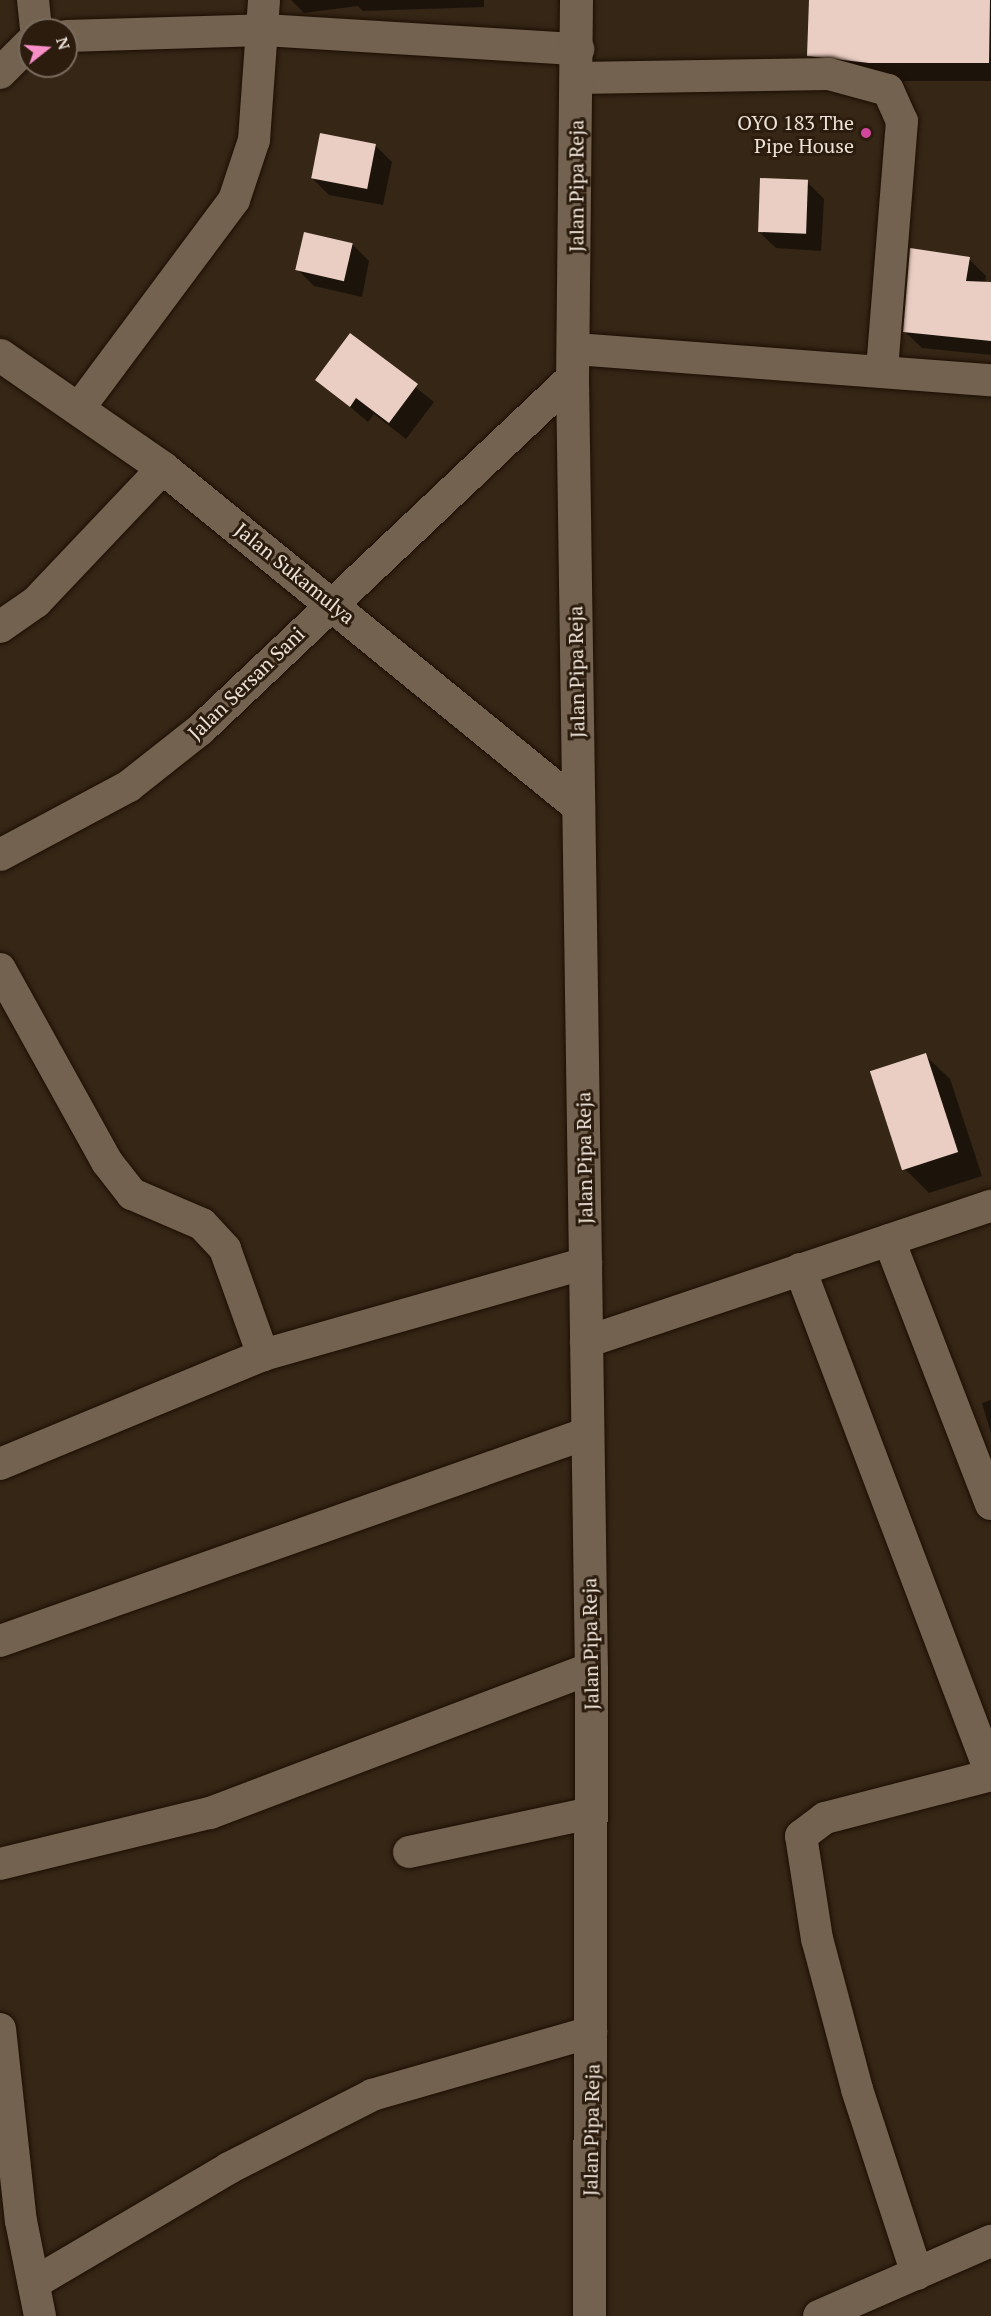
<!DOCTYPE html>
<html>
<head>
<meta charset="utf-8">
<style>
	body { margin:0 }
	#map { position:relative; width:991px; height:2316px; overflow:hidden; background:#352616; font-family:"PT Serif",serif }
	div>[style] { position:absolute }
	.shadow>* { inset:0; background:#0007 }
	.building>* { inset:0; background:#eacec4; transform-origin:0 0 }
	.roads { filter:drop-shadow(0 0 2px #1c0e02) drop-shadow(0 0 2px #1c0e02) }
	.minor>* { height:32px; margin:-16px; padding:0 16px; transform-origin:16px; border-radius:16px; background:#736250 }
	.tertiary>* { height:33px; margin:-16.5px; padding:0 16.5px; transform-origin:16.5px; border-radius:16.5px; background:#736250 }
	.dots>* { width:16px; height:16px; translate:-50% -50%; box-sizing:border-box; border:3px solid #2b1c0d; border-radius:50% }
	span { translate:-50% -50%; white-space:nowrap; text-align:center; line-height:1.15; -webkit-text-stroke:6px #2b1c0d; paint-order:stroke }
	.poi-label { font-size:20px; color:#ece2d8 }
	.right { translate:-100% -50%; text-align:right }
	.street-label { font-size:20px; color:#ece2d8 }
	.north { position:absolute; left:18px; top:18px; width:60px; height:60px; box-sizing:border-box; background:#2b1c0d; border:2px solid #786b5e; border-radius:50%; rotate:73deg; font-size:16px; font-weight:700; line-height:24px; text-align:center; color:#ece2d8 }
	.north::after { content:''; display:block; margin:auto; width:21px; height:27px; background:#f98fc9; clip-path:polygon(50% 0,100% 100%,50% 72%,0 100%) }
</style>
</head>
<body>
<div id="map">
	<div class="shadow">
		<div style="clip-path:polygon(291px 0,484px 0,484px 7px,363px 11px,358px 6px,304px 13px)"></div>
		<div style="clip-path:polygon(817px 0,991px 0,991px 81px,889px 81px,828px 74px,809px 56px)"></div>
		<div style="clip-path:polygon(375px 145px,392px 162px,383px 205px,329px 195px,312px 178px)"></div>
		<div style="clip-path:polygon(807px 182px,824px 199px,821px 251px,776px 248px,759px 232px)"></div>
		<div style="clip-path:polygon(305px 234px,353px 245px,369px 261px,362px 297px,314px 286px,297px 269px)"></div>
		<div style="clip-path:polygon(969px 259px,986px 276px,985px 283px,991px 283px,991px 355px,922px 348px,905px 332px)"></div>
		<div style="clip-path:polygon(350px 335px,434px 402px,406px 439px,374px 414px,368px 422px,317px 379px)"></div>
		<div style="clip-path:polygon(925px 1055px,950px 1079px,982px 1176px,929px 1193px,905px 1169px)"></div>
		<div style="clip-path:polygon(991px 1400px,991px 1433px,982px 1403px)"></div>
	</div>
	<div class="building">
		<div style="clip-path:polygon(809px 0,990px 0,989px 63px,869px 63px,807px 56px)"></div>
		<div style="left:320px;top:133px;width:57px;height:46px;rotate:11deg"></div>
		<div style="left:760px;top:178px;width:48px;height:54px;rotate:2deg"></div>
		<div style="left:304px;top:232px;width:50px;height:39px;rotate:13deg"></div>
		<div style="clip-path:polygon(910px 248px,970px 257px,966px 281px,991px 282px,991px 341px,903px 332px)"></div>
		<div style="clip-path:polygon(350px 333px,418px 384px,389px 423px,356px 398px,350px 407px,315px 380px)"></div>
		<div style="left:926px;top:1053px;width:104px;height:59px;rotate:72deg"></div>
	</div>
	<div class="roads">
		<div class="minor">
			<div style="left:33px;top:0;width:30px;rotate:84deg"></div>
			<div style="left:66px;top:36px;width:198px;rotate:-1.7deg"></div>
			<div style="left:264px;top:30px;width:315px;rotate:3.5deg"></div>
			<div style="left:0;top:73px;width:42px;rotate:-45deg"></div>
			<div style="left:576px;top:78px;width:253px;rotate:-0.9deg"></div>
			<div style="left:829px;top:74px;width:61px;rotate:15.2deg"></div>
			<div style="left:888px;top:90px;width:34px;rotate:66deg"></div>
			<div style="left:902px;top:121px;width:251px;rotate:94.6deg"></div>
			<div style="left:575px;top:349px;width:417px;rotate:4.3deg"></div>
			<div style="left:79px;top:408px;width:259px;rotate:-53.3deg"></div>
			<div style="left:234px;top:200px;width:63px;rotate:-71.6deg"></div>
			<div style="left:254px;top:140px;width:140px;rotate:-85.9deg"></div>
			<div style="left:0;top:627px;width:44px;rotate:-34.8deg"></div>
			<div style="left:36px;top:602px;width:185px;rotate:-46.5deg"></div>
			<div style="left:0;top:855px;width:146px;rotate:-28.1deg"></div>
			<div style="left:129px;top:786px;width:90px;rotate:-38.3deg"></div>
			<div style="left:200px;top:730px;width:512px;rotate:-43.42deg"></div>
			<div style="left:0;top:969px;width:221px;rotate:61deg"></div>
			<div style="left:107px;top:1162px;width:41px;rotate:52deg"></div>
			<div style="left:132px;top:1194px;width:76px;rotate:23.2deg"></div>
			<div style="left:202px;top:1224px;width:34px;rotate:47deg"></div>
			<div style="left:225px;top:1249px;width:113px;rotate:70.3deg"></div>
			<div style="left:889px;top:1240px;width:283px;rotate:68.9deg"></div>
			<div style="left:800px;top:1269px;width:540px;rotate:69.28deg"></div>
			<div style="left:586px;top:1342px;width:427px;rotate:-18.6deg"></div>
			<div style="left:0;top:1464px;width:285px;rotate:-22.5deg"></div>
			<div style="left:263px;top:1355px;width:336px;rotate:-15.9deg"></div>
			<div style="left:0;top:1641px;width:621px;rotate:-19.49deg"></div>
			<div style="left:409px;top:1852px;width:186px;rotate:-12.1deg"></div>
			<div style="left:0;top:1864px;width:216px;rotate:-13.7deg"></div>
			<div style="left:210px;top:1813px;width:408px;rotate:-20.8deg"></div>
			<div style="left:0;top:2029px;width:193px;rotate:83.8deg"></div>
			<div style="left:21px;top:2221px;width:97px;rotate:78.7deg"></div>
			<div style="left:917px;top:2274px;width:194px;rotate:-108deg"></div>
			<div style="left:857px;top:2089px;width:155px;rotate:-104.9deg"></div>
			<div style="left:817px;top:1939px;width:104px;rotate:-98.8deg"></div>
			<div style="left:801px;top:1836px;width:30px;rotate:-37deg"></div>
			<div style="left:825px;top:1818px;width:171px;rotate:-14.5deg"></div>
			<div style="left:34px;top:2283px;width:226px;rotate:-30.5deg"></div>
			<div style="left:229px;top:2168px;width:161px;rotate:-27deg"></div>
			<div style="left:372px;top:2095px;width:228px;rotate:-16deg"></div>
			<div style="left:819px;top:2316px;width:188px;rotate:-23.6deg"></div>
		</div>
		<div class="tertiary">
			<div style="left:576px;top:0;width:378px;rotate:90.6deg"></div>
			<div style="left:572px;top:378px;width:1290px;rotate:89.16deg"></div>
			<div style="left:591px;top:1668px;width:648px;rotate:90.18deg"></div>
			<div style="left:0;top:355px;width:198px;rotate:34.7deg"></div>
			<div style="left:163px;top:468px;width:535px;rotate:39.16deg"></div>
		</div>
	</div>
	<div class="dots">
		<div style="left:866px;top:133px;background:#d1479c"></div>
	</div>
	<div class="poi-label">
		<span class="right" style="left:854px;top:134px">OYO 183 The<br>Pipe House</span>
	</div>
	<div class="street-label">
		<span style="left:576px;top:186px;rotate:-90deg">Jalan Pipa Reja</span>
		<span style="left:295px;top:573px;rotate:39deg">Jalan Sukamulya</span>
		<span style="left:576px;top:672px;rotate:-91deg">Jalan Pipa Reja</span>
		<span style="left:246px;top:683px;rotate:-44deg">Jalan Sersan Sani</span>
		<span style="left:584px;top:1158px;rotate:-91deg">Jalan Pipa Reja</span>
		<span style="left:590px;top:1644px;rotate:-91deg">Jalan Pipa Reja</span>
		<span style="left:591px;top:2130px;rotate:-89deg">Jalan Pipa Reja</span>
	</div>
	<div class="north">N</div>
</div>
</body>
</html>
